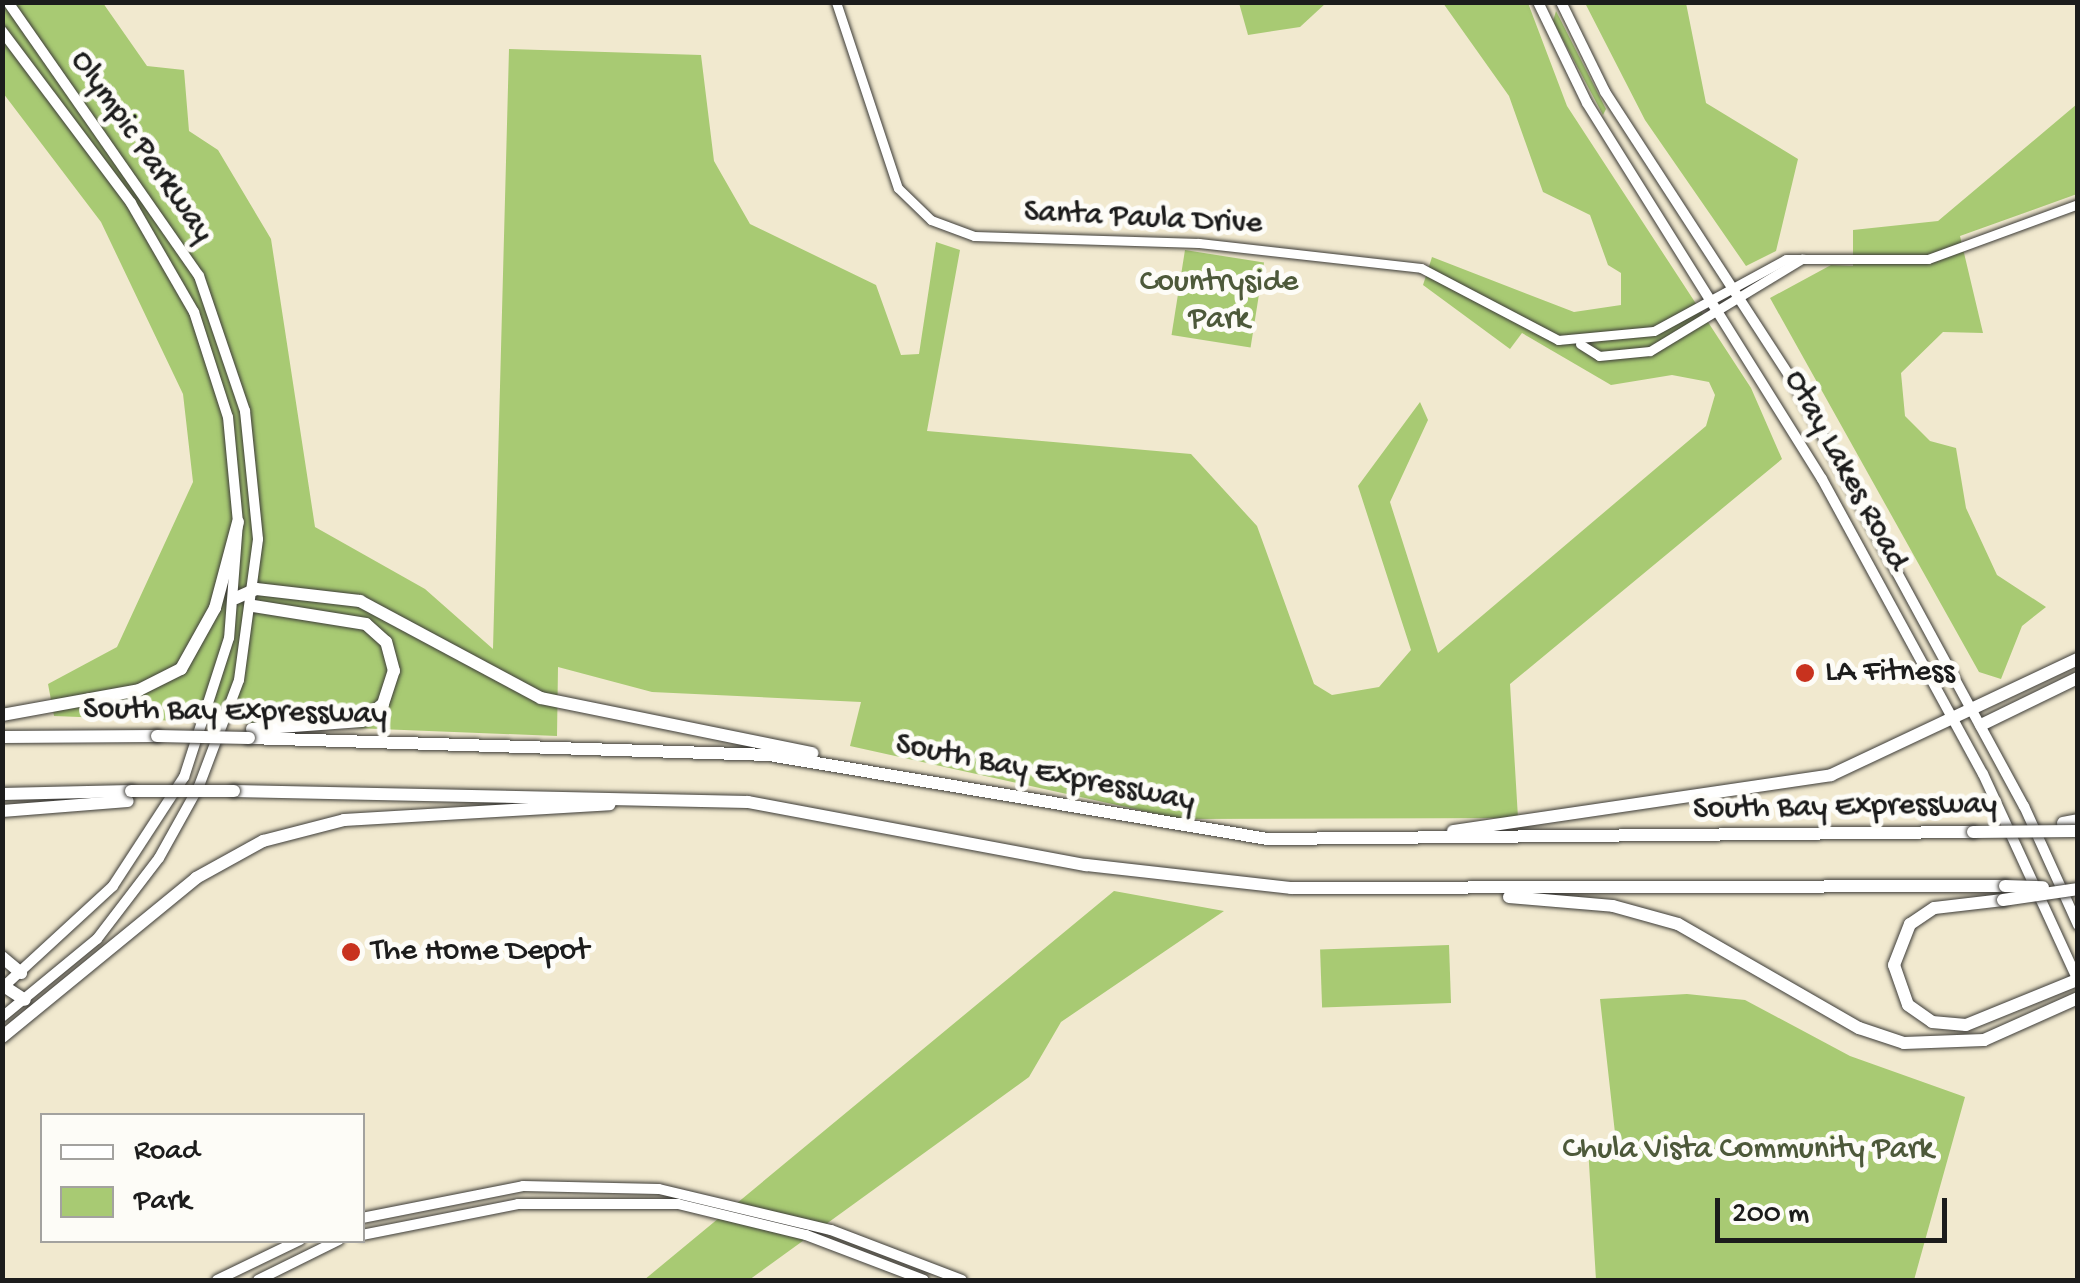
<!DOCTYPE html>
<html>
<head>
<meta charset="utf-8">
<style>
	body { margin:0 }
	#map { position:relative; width:2080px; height:1283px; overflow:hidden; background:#f1e9cf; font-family:"Gochi Hand",sans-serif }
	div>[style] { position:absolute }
	.green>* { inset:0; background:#a8ca73; transform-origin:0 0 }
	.roads { filter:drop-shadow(0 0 2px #3c3b37) drop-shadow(0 0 2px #3c3b37) }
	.secondary>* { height:9px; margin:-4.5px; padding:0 4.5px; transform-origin:4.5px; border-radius:4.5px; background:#fff }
	.primary>* { height:10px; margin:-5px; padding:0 5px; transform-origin:5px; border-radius:5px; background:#fff }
	.highway>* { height:12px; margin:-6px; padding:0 6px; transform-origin:6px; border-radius:6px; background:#fff }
	.bridges { filter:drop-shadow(0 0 2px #3c3b37) drop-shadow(0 0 2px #3c3b37) }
	.highway-bridge>* { height:12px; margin:-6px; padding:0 6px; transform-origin:6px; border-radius:6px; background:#fff }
	.dots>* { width:28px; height:28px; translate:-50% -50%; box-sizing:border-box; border:5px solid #fdfcf7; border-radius:50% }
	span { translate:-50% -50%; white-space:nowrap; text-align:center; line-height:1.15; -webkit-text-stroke:10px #fdfcf7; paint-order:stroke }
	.street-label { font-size:32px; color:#1c1c1c }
	.park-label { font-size:32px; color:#4d593a }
	.poi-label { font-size:32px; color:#1c1c1c }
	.left { translate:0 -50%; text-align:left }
	.frame { position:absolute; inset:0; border:5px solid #1c1c1c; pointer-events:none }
	.legend { position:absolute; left:40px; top:1113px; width:325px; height:130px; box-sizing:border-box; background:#fdfcf7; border:2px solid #a3a29f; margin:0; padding:12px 18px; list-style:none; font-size:30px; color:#1c1c1c }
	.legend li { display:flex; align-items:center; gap:20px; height:50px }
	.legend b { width:50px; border:2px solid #a3a29f }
	.scale { position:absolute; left:1715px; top:1198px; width:232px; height:45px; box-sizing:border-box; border:5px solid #1c1c1c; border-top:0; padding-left:12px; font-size:30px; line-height:35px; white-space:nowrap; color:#1c1c1c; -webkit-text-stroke:8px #fdfcf7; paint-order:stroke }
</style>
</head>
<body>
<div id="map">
	<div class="green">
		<div style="clip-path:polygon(3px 3px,103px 3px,147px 66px,184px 70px,189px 131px,218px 150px,271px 239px,315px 527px,425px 589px,493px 649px,509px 49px,701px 55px,714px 161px,750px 224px,876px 285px,901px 355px,919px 354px,936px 242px,960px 250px,927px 431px,1191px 454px,1257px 526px,1314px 684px,1332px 695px,1379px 687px,1411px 650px,1358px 486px,1420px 402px,1428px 420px,1390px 502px,1438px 653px,1706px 426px,1715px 395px,1709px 382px,1672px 375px,1611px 385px,1522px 333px,1510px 349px,1423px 285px,1432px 257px,1574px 312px,1621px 305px,1621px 273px,1608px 265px,1590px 215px,1543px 192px,1509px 96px,1443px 3px,1528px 3px,1567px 106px,1751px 388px,1782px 459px,1510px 684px,1518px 818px,1180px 819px,850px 746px,861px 702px,652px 692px,558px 667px,557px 736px,54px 716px,48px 684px,117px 647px,193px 482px,183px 394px,101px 222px,3px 93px)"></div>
		<div style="clip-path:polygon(1239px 3px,1239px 2px,1326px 3px,1300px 27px,1248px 35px)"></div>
		<div style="clip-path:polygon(1585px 3px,1686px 3px,1706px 103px,1798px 159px,1776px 251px,1746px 266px,1645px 120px)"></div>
		<div style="clip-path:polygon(1556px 11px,1606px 109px,1603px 115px,1553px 21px)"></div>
		<div style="clip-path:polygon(2077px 104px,2077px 194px,1960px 236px,1983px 333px,1943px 332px,1901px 373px,1905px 416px,1930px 441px,1956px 448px,1966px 508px,1997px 575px,2046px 607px,2022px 626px,2001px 679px,1979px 672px,1770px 298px,1831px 265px,1853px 266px,1853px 230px,1938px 221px)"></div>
		<div style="left:1185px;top:250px;width:80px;height:86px;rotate:9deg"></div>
		<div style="clip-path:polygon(1114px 891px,1224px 911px,1061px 1022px,1029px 1077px,749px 1280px,644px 1280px)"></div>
		<div style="left:1449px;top:945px;width:58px;height:129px;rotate:88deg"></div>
		<div style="clip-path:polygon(1687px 994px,1745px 1000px,1850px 1056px,1965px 1097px,1914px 1280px,1596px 1280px,1588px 1147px,1616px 1142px,1600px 999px)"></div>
	</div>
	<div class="roads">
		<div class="secondary">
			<div style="left:836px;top:2px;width:196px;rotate:71.6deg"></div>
			<div style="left:898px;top:188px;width:46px;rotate:44.1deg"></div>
			<div style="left:931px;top:220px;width:46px;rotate:20.4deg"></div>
			<div style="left:974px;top:236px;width:225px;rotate:1.8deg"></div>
			<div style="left:1199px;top:243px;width:223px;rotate:6.4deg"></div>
			<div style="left:1421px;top:268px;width:155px;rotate:27.7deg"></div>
			<div style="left:1558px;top:340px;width:96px;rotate:-5.4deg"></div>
			<div style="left:1654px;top:331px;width:150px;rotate:-28.6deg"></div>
			<div style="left:1786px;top:259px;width:142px"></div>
			<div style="left:1928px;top:259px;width:160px;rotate:-20.1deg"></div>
			<div style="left:1580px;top:344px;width:22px;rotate:32deg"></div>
			<div style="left:1599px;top:356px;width:51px;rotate:-5.6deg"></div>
			<div style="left:1650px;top:351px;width:178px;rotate:-31.2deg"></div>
		</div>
		<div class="primary">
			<div style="left:1538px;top:2px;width:112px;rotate:64.1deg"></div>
			<div style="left:1587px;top:103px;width:443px;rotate:58deg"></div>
			<div style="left:1822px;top:479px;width:336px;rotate:61.4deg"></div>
			<div style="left:1983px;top:774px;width:228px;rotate:65.3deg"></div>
			<div style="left:1561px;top:2px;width:100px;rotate:63.9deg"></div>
			<div style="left:1605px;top:92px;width:345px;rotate:57deg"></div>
			<div style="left:1793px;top:381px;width:484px;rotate:61.5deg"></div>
			<div style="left:2024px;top:806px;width:131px;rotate:65.6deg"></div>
			<div style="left:2px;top:31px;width:215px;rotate:53.1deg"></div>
			<div style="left:131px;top:203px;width:126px;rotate:60deg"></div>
			<div style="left:194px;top:312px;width:110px;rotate:72.1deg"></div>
			<div style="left:228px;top:417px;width:105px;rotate:84.6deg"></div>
			<div style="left:238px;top:522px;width:116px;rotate:94.4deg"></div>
			<div style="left:229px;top:638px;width:146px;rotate:107.9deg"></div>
			<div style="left:184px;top:777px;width:130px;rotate:123.1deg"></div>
			<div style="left:113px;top:886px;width:151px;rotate:137.4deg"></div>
			<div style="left:2px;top:1017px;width:123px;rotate:-39.4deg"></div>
			<div style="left:97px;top:939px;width:102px;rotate:-52.6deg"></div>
			<div style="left:159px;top:858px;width:82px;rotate:-60.9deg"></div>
			<div style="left:199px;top:786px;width:113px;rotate:-69.3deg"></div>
			<div style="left:239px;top:680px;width:142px;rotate:-82.3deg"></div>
			<div style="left:258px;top:539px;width:129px;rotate:-95.8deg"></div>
			<div style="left:245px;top:411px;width:143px;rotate:-108.8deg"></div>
			<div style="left:199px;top:276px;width:334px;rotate:-124.9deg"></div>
			<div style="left:362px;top:1218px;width:164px;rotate:-11.2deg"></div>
			<div style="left:523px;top:1186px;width:136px;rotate:1.3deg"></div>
			<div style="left:659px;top:1189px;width:177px;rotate:13.4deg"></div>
			<div style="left:831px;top:1230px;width:140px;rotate:20.9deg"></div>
			<div style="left:362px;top:1235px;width:159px;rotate:-11.2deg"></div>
			<div style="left:518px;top:1204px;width:160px"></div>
			<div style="left:678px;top:1204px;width:132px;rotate:13.6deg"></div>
			<div style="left:806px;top:1235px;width:126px;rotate:20.9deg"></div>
			<div style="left:217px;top:1280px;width:92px;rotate:-25.7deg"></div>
			<div style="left:258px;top:1280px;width:90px;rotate:-26.3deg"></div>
		</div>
		<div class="highway">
			<div style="left:236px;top:598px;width:22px;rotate:-24deg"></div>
			<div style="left:256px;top:589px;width:105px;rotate:6.6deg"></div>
			<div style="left:360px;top:601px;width:205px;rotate:28.2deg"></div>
			<div style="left:541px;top:698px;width:277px;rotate:11.5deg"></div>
			<div style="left:2px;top:715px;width:139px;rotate:-10.3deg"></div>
			<div style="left:139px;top:690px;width:47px;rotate:-26.6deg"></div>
			<div style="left:181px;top:669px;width:70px;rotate:-60.9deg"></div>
			<div style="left:215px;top:608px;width:89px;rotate:-75deg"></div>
			<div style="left:1981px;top:725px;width:108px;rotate:-25.9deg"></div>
			<div style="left:252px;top:729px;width:110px;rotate:-4.2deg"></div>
			<div style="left:362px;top:721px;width:27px;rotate:-39deg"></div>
			<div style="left:383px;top:704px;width:35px;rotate:-72deg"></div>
			<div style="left:394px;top:671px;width:30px;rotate:-105deg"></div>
			<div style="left:386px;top:642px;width:27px;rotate:-138deg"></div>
			<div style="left:366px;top:624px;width:114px;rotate:-170.9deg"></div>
			<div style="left:2px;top:737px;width:155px;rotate:-0.4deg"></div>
			<div style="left:249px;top:738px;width:520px;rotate:1.87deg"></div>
			<div style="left:769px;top:755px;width:506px;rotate:9.56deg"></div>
			<div style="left:1268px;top:839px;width:705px;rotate:-0.57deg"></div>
			<div style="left:234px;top:791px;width:514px;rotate:1.23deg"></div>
			<div style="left:748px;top:802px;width:344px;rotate:10.6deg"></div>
			<div style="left:1086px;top:865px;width:206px;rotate:6.4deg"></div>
			<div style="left:1291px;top:888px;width:714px;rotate:-0.16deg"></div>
			<div style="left:2px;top:794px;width:129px;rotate:-1.3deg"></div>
			<div style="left:2px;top:811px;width:126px;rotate:-4.5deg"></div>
			<div style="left:2063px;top:823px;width:15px;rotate:-11deg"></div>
			<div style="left:1453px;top:831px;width:382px;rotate:-8.4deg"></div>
			<div style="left:1831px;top:775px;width:273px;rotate:-25.2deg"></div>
			<div style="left:1509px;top:897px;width:104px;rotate:4.9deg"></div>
			<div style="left:1613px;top:906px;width:67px;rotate:15.5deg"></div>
			<div style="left:1678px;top:924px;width:209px;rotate:29.9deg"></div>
			<div style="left:1859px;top:1028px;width:47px;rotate:18.4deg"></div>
			<div style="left:1904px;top:1043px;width:80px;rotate:-2.1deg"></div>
			<div style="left:1984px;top:1040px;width:103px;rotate:-24.1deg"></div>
			<div style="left:2003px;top:900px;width:69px;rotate:173.4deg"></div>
			<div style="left:1934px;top:908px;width:29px;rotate:146deg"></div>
			<div style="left:1910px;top:924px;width:44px;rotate:111.3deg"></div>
			<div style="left:1894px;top:965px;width:42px;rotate:70.7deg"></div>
			<div style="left:1908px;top:1005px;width:29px;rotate:35deg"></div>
			<div style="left:1932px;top:1022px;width:34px;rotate:5deg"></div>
			<div style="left:1966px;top:1025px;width:120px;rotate:-22.1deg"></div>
			<div style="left:2px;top:957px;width:25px;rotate:40deg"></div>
			<div style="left:2px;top:985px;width:27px;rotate:33deg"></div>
			<div style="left:2px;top:1037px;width:251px;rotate:-39.3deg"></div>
			<div style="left:196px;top:878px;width:77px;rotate:-28.9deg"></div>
			<div style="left:263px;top:841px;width:84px;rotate:-14.5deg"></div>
			<div style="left:344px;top:820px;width:266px;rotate:-3.4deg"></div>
		</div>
	</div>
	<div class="bridges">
		<div class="highway-bridge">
			<div style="left:157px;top:736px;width:92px;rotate:1.2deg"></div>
			<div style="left:131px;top:791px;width:103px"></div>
			<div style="left:1973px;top:832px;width:102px;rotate:-0.6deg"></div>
			<div style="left:2005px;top:886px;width:38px;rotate:2deg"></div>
			<div style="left:2003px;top:900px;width:76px;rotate:-8.3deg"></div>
		</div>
	</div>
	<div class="dots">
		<div style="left:1805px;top:673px;background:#c8321e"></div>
		<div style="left:351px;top:952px;background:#c8321e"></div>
	</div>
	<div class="street-label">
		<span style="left:141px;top:147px;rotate:55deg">Olympic Parkway</span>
		<span style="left:1143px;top:219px;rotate:3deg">Santa Paula Drive</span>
		<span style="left:1845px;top:471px;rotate:61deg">Otay Lakes Road</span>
		<span style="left:235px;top:713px;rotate:1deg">South Bay Expressway</span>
		<span style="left:1045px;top:774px;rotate:11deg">South Bay Expressway</span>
		<span style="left:1845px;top:808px;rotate:-1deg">South Bay Expressway</span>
	</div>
	<div class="park-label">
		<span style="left:1219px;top:302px">Countryside<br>Park</span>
		<span style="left:1748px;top:1150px">Chula Vista Community Park</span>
	</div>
	<div class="poi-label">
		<span class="left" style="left:1825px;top:673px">LA Fitness</span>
		<span class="left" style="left:371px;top:952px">The Home Depot</span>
	</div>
	<div class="frame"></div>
	<ul class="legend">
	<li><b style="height:12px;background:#fff"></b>Road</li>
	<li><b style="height:28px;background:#a8ca73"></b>Park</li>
	</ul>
	<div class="scale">200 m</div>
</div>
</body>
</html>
